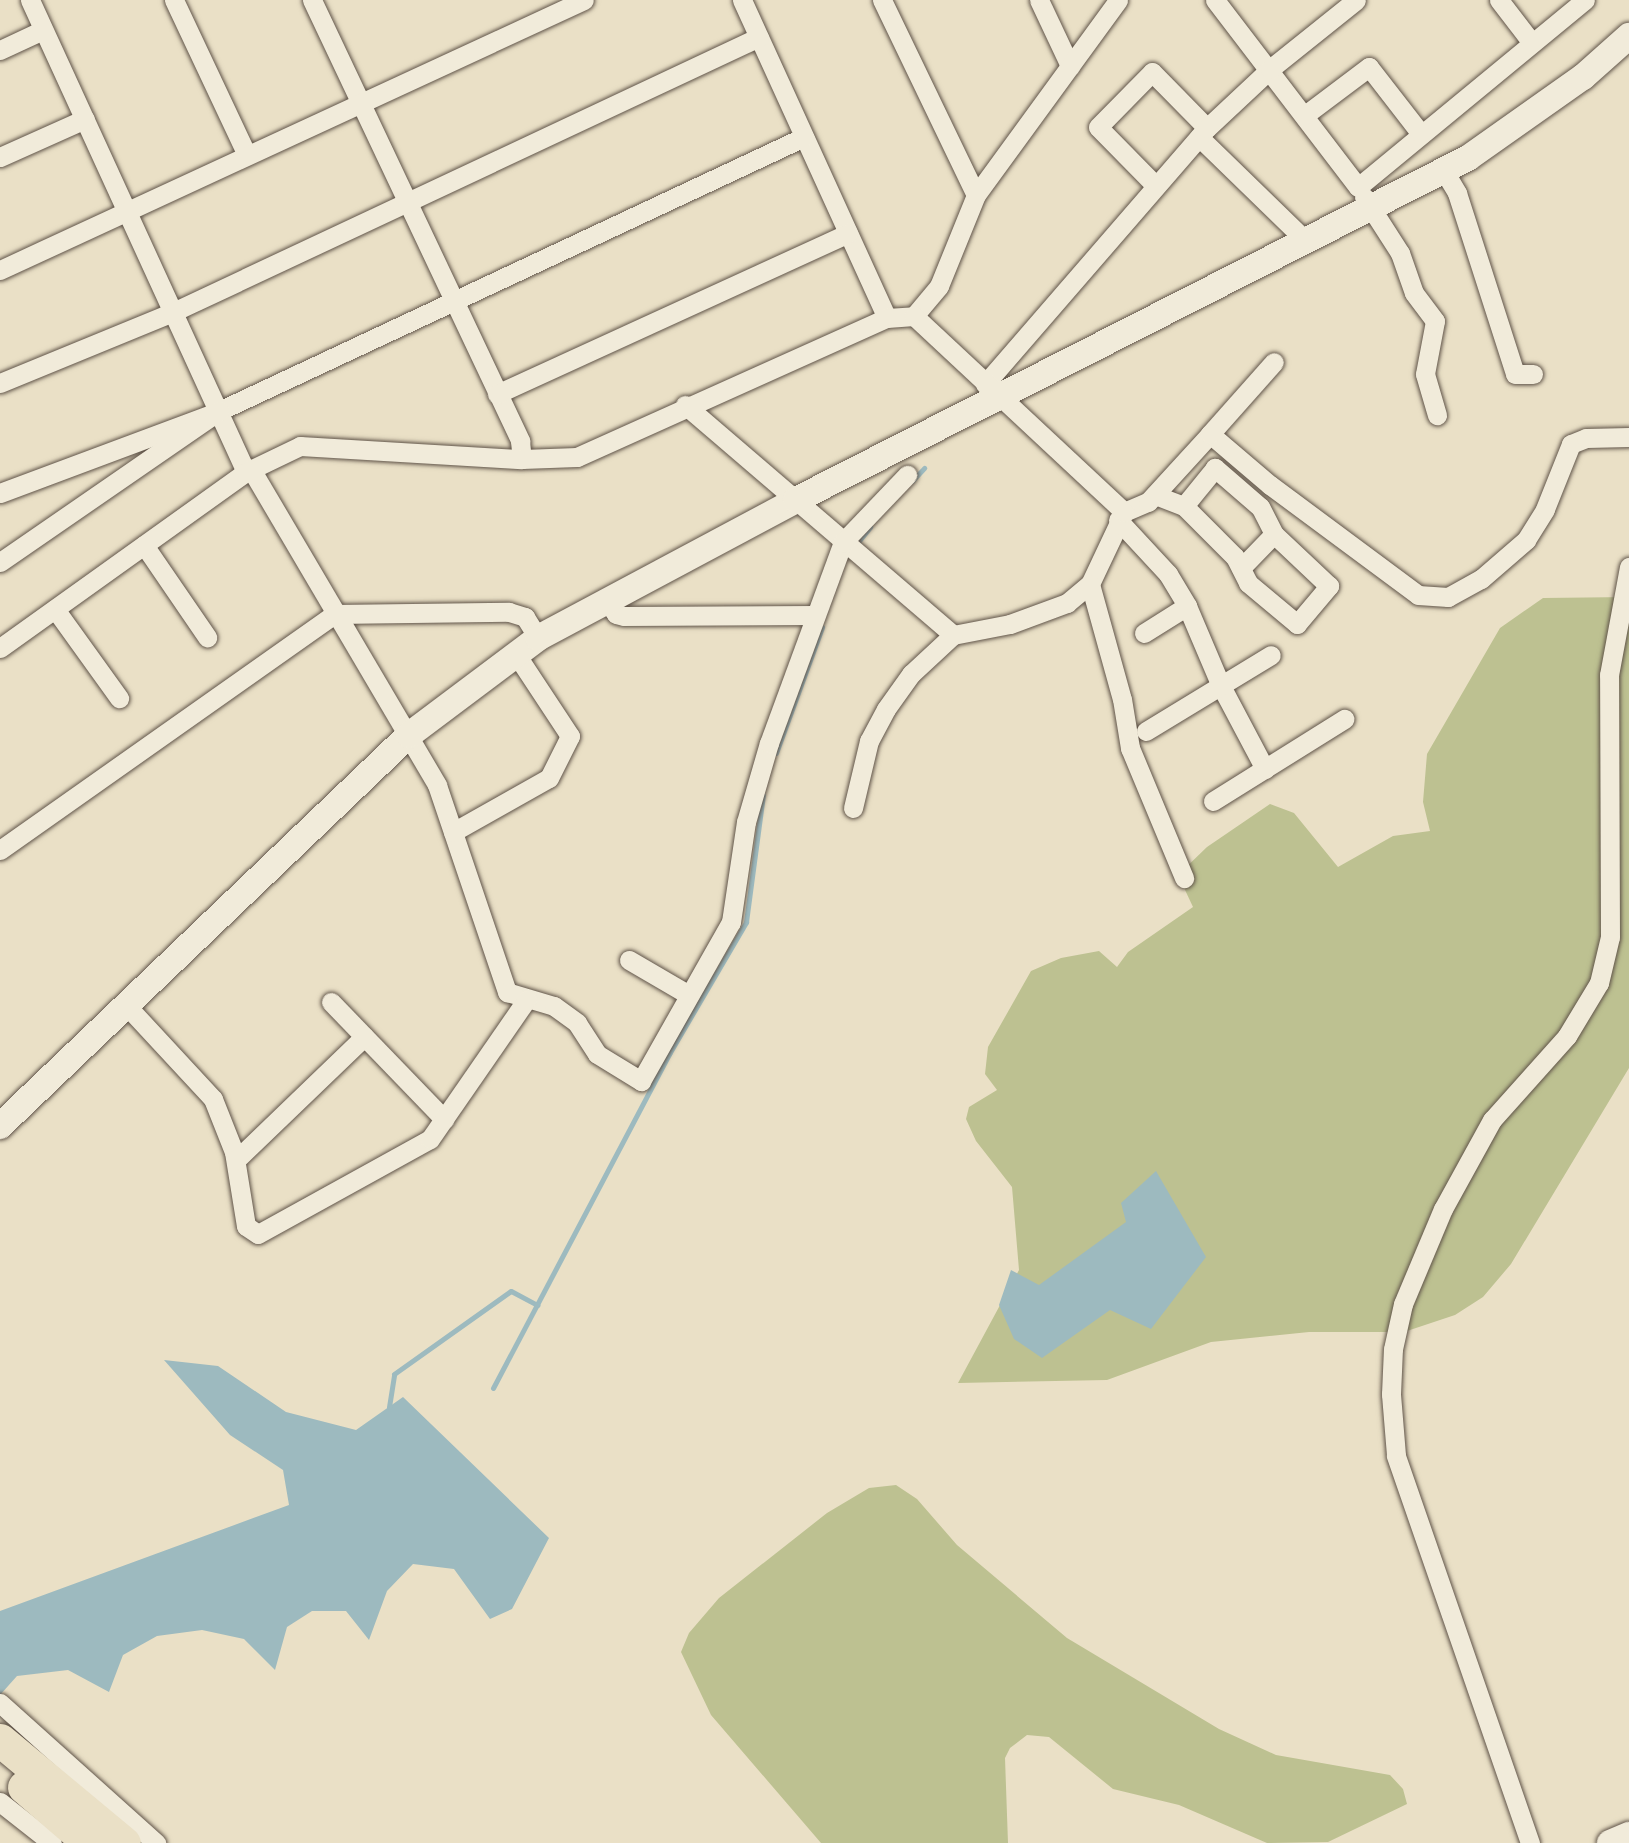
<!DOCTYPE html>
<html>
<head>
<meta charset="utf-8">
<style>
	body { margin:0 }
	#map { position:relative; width:1629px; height:1843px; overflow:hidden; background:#eae0c6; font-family:Alegreya,serif }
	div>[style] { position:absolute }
	.green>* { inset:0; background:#bdc191 }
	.water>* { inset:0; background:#9dbabf }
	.stream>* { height:5px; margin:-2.5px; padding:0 2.5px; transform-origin:2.5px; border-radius:2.5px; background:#9dbabf }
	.roads { filter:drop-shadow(0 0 2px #5f5348) drop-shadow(0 0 2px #5f5348) }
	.street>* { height:19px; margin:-9.5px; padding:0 9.5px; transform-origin:9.5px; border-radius:9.5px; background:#f1ebda }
	.secondary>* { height:26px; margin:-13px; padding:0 13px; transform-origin:13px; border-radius:13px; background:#f1ebda }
	.highway>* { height:33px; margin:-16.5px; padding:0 16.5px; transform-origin:16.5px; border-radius:16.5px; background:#eae0c6 }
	span { translate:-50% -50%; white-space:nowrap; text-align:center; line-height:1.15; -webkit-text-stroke:7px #f1ebda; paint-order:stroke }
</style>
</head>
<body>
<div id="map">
	<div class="green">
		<div style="clip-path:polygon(1629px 597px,1629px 1068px,1511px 1264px,1483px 1297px,1455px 1315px,1404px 1332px,1309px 1332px,1211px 1342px,1107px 1380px,958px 1383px,1019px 1270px,1012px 1187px,976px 1141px,966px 1119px,969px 1107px,997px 1090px,985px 1074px,988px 1047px,1031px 971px,1061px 958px,1099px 951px,1117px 967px,1128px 952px,1193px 907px,1178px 875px,1207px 847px,1270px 804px,1294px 813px,1338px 867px,1393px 836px,1430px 831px,1423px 802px,1427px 754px,1500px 628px,1543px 598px)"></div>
		<div style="clip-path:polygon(896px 1485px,917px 1499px,957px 1545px,1067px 1638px,1219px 1729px,1276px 1755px,1390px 1775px,1403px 1789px,1407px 1804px,1328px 1842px,1267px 1843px,1179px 1805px,1113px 1789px,1049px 1737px,1027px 1735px,1010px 1748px,1005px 1758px,1008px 1843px,821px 1843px,711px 1715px,681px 1652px,689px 1633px,719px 1598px,827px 1513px,869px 1488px)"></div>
	</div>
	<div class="water">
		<div style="clip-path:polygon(1156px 1171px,1206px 1257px,1151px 1329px,1110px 1310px,1042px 1358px,1014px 1339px,999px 1305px,1011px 1270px,1039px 1285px,1126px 1222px,1121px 1203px)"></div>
		<div style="clip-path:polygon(164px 1360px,218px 1366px,286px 1412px,356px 1430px,403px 1397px,549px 1538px,512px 1609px,490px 1619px,454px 1569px,413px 1564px,387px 1591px,369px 1640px,346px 1611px,312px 1611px,287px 1627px,275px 1670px,244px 1639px,202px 1630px,157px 1636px,123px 1655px,109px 1692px,68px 1670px,17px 1676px,0 1695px,0 1611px,289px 1505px,283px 1470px,230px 1435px)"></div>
	</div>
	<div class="stream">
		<div style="left:912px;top:481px;width:18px;rotate:-47deg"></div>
		<div style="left:854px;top:547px;width:26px;rotate:-51deg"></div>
		<div style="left:776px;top:753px;width:134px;rotate:-69.9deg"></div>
		<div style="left:493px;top:1388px;width:378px;rotate:-62.2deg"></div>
		<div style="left:669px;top:1054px;width:153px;rotate:-59.7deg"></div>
		<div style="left:746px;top:922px;width:128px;rotate:-82.4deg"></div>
		<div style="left:389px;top:1407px;width:33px;rotate:-81deg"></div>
		<div style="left:394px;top:1374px;width:143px;rotate:-35.4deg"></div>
		<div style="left:511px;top:1291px;width:30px;rotate:28deg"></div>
	</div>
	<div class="roads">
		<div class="street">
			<div style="left:30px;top:0;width:519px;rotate:65.41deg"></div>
			<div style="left:174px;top:0;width:171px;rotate:64.8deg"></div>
			<div style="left:312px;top:0;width:488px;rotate:64.7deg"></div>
			<div style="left:520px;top:441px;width:18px;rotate:84deg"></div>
			<div style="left:742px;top:0;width:349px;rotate:65.5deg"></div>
			<div style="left:882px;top:0;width:216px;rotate:64.3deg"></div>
			<div style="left:1039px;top:0;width:73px;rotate:64.8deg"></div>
			<div style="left:1215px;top:0;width:235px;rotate:52.6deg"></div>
			<div style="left:1358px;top:187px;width:294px;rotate:-39.5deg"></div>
			<div style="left:1499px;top:0;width:54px;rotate:52.5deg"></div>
			<div style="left:0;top:50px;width:47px;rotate:-24.9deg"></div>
			<div style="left:1305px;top:115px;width:80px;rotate:-36.9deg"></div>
			<div style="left:1369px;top:67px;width:85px;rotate:52.2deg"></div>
			<div style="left:1199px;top:137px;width:151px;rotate:44.2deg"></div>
			<div style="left:0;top:157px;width:93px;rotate:-24.1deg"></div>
			<div style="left:1444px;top:171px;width:26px;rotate:59deg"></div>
			<div style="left:1457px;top:193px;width:190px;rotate:72.2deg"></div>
			<div style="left:1515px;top:374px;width:18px"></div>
			<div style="left:1155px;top:185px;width:81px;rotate:-134.5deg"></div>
			<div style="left:1098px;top:127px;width:77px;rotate:-45.5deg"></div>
			<div style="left:1152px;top:72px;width:78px;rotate:45.5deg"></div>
			<div style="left:1364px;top:197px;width:67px;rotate:57.3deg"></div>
			<div style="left:1400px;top:253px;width:42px;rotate:70.7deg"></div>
			<div style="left:1414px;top:293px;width:35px;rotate:53deg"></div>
			<div style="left:1435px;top:321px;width:54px;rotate:100.7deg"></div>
			<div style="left:1425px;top:374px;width:43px;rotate:73.7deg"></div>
			<div style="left:0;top:270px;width:643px;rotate:-24.81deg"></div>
			<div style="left:914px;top:316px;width:39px;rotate:-50deg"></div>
			<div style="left:939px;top:286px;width:98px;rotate:-67.9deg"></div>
			<div style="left:976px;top:195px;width:241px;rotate:-53.9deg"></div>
			<div style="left:0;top:383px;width:187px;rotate:-22.3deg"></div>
			<div style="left:173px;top:312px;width:647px;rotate:-25.14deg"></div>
			<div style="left:985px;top:384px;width:339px;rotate:-49.1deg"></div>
			<div style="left:1207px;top:128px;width:86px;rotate:-43.1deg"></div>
			<div style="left:1270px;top:69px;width:110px;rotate:-38.7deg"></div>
			<div style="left:497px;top:394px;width:386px;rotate:-24.6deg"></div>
			<div style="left:685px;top:405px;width:353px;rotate:40.6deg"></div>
			<div style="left:953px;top:635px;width:58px;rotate:-10.9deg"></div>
			<div style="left:1010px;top:624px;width:61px;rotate:-20.2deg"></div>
			<div style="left:1067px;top:603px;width:30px;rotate:-40deg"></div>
			<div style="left:1090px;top:584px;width:80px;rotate:-64.7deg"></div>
			<div style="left:1124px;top:512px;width:26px;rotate:-23deg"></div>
			<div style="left:1148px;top:502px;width:92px;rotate:-47.6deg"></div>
			<div style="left:1210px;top:434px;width:79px;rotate:40.4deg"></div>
			<div style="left:1270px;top:485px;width:184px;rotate:36.6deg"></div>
			<div style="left:1418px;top:595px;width:30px;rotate:4deg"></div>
			<div style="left:1448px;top:597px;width:38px;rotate:-29deg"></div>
			<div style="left:1481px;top:579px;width:60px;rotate:-40.9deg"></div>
			<div style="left:1526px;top:540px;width:36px;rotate:-58deg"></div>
			<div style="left:1545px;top:509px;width:70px;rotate:-68.2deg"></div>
			<div style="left:1571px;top:444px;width:16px;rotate:-22deg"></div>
			<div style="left:1586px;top:438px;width:43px;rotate:-1.3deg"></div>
			<div style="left:219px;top:411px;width:646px;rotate:-25.1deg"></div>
			<div style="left:1210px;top:434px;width:96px;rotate:-48.4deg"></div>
			<div style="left:251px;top:469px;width:367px;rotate:59.5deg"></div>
			<div style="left:437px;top:785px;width:219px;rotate:71.3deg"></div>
			<div style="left:507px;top:992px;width:49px;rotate:16.6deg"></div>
			<div style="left:554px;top:1006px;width:29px;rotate:36deg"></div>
			<div style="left:577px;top:1023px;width:37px;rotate:57deg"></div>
			<div style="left:597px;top:1054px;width:52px;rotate:31.5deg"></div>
			<div style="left:641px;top:1081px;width:183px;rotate:-60.5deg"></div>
			<div style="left:731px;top:922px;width:101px;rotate:-81.5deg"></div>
			<div style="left:746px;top:822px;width:82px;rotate:-73.8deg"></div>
			<div style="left:769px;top:743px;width:214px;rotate:-69.8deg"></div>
			<div style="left:843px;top:542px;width:93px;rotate:-46.3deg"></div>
			<div style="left:0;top:493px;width:234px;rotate:-20.5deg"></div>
			<div style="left:219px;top:411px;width:266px;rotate:145.4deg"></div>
			<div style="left:1155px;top:495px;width:31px;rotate:21deg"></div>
			<div style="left:1184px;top:506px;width:72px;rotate:45deg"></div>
			<div style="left:1235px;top:557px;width:29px;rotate:63deg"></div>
			<div style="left:1248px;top:583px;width:64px;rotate:39.9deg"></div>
			<div style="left:1297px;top:624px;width:50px;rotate:-49.9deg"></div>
			<div style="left:1329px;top:586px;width:76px;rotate:-136.6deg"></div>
			<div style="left:1274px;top:534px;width:30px;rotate:-117deg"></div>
			<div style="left:1260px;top:507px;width:60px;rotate:-139.1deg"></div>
			<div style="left:1215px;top:468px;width:49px;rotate:129.2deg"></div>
			<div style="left:1118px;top:520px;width:74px;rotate:47.2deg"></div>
			<div style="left:1168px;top:574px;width:37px;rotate:59deg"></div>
			<div style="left:1187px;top:606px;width:87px;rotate:67deg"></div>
			<div style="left:1221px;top:686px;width:94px;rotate:62.1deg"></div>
			<div style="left:144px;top:545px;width:112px;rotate:55.6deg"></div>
			<div style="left:1241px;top:568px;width:47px;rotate:-45.9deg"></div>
			<div style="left:1090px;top:584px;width:119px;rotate:74.5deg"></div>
			<div style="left:1122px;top:699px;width:50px;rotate:80.7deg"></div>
			<div style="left:1130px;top:748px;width:141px;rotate:67.4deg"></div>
			<div style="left:606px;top:600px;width:17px;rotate:54deg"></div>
			<div style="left:616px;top:614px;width:8px;rotate:14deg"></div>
			<div style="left:624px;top:616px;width:191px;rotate:-0.3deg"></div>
			<div style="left:55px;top:609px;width:110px;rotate:54.3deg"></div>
			<div style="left:1144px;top:633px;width:51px;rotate:-32.1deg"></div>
			<div style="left:0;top:648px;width:302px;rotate:-35.6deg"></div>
			<div style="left:246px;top:472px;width:60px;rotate:-25.7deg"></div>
			<div style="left:300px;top:446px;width:222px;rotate:3.4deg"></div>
			<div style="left:522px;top:459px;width:55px;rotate:-2.1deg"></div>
			<div style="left:577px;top:457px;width:340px;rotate:-24.2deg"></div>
			<div style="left:887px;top:318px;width:27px;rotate:-4deg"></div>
			<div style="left:914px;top:316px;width:287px;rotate:43deg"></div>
			<div style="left:1146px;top:731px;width:146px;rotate:-31.3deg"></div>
			<div style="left:1213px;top:801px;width:155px;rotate:-32deg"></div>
			<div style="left:853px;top:808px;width:69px;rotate:-76.6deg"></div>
			<div style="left:869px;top:741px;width:36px;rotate:-62deg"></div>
			<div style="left:886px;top:709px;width:43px;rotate:-54.5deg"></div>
			<div style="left:911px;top:674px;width:57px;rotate:-42.9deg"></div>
			<div style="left:453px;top:832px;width:110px;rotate:-29.4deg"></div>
			<div style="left:549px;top:778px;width:47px;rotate:-63.4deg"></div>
			<div style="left:570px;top:736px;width:98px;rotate:-123.4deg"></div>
			<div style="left:0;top:850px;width:409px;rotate:-35.2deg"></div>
			<div style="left:334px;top:614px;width:175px;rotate:-0.7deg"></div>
			<div style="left:509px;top:612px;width:17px;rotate:17deg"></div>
			<div style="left:525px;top:617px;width:25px;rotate:58deg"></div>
			<div style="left:629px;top:960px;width:69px;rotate:30.3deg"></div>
			<div style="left:331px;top:1002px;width:163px;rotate:46deg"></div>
			<div style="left:126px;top:1005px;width:128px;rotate:47.2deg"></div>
			<div style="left:213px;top:1099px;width:57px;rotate:68.4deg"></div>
			<div style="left:234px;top:1152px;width:75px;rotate:80.8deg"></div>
			<div style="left:246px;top:1226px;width:14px;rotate:34deg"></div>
			<div style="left:258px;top:1234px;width:196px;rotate:-28.9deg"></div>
			<div style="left:430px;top:1139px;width:170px;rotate:-55.3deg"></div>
			<div style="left:236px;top:1160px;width:178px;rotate:-43.9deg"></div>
			<div style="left:0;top:1703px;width:210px;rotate:41.9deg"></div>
			<div style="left:0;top:1802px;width:66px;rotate:38.3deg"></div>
			<div style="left:1530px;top:1843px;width:410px;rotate:-109.1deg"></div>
			<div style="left:1396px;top:1455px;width:61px;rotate:-94.7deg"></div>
			<div style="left:1391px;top:1394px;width:45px;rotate:-87.5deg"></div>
			<div style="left:1393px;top:1349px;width:46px;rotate:-77.5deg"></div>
			<div style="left:1403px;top:1304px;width:103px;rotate:-67.2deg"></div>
			<div style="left:1443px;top:1209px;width:102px;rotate:-61.2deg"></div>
			<div style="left:1492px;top:1120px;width:113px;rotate:-48.2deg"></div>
			<div style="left:1567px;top:1036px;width:62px;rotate:-58.9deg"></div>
			<div style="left:1599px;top:983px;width:47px;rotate:-76.6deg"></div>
			<div style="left:1610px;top:937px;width:262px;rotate:-90.2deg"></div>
			<div style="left:1609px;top:675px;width:110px;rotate:-79.5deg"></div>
		</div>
		<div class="secondary">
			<div style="left:0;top:1126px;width:566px;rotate:-43.71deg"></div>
			<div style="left:409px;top:735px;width:161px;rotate:-36.9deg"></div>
			<div style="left:538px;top:638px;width:293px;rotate:-28.1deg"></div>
			<div style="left:796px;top:500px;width:754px;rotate:-26.97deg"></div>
			<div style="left:1468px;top:158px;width:141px;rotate:-35.2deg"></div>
			<div style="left:1583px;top:77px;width:62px;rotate:-41.7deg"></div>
			<div style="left:1610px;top:1843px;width:21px;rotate:-23deg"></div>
		</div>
		<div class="highway">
			<div style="left:0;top:1740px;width:161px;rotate:39.7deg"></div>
			<div style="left:24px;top:1787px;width:86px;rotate:40.7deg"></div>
		</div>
	</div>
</div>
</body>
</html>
